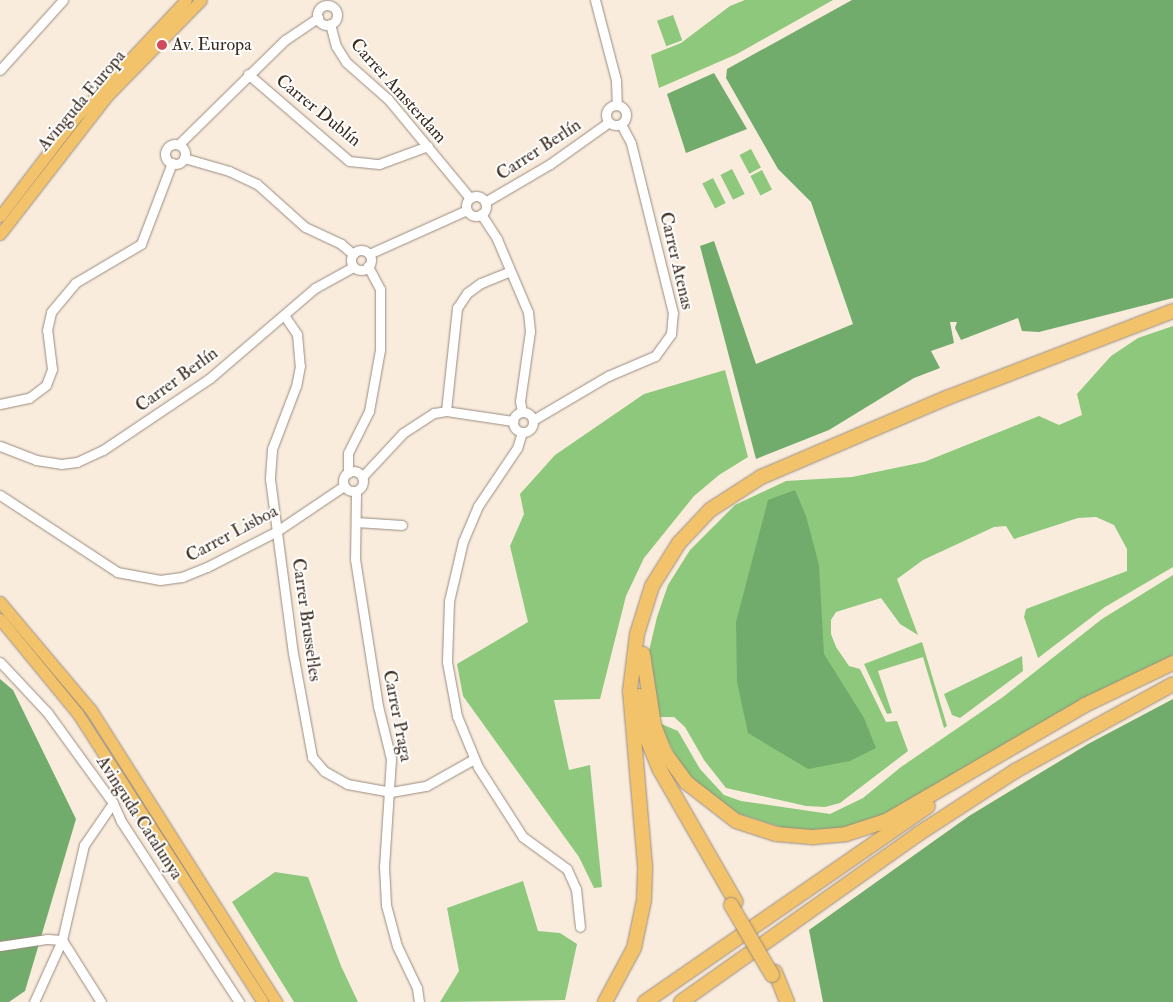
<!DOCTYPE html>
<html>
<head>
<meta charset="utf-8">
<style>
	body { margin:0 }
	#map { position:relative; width:1173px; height:1002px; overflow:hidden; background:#f9ecdd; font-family:"IM FELL Double Pica",serif }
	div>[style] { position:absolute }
	.green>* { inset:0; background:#8dc87c; transform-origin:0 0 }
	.forest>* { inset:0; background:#72ac6c }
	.roads { filter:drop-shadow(0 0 1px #9a8b7e) drop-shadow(0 0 1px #9a8b7e) }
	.minor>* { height:9px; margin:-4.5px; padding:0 4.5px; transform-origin:4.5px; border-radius:4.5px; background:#fff }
	.minor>.ring { margin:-4.5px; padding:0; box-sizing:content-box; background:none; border:9px solid #fff; border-radius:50% }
	.major>* { height:11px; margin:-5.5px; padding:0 5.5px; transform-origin:5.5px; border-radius:5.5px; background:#f2c36a }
	.highway>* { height:14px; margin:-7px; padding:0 7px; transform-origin:7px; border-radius:7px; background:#f2c36a }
	.bridges { filter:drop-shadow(0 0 1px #9a8b7e) drop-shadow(0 0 1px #9a8b7e) }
	.highway-bridge>* { height:14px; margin:-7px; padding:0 7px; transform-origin:7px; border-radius:7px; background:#f2c36a }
	.dots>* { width:14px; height:14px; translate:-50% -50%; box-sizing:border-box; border:2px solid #fff; border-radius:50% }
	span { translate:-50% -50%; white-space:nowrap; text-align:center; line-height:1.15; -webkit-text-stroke:4px #fff; paint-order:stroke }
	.poi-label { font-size:18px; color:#3b2a1e }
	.left { translate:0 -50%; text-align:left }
	.street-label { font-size:18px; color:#3b2a1e }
</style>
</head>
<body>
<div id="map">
	<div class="green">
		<div style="clip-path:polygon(833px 0,737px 54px,659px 88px,651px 55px,681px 43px,730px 6px,745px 0)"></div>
		<div style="left:673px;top:15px;width:27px;height:17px;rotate:70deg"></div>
		<div style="left:751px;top:149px;width:21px;height:13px;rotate:62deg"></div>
		<div style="left:732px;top:169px;width:28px;height:13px;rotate:63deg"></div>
		<div style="left:762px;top:170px;width:22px;height:13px;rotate:63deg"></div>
		<div style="left:713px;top:178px;width:28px;height:12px;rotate:63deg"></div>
		<div style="clip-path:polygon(1173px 326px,1173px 567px,1105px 607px,1038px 658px,1024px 617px,1026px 609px,1127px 571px,1127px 549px,1114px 525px,1096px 517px,1078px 518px,1014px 539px,1006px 526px,994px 527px,923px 560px,897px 579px,918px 635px,900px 624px,881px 598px,836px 612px,831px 620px,831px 634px,836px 647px,849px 666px,860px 669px,886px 722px,897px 721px,908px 751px,840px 803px,825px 807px,806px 806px,726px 788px,704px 760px,685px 727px,674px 717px,656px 717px,649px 677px,649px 651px,657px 617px,668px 585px,690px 550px,735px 505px,786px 481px,852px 477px,924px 462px,1039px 416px,1059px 425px,1082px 415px,1077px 394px,1111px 356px,1138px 338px)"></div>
		<div style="clip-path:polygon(725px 370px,748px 457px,719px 475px,694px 496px,644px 558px,626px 596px,600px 699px,554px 700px,569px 770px,590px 765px,602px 887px,594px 888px,579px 857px,463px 696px,457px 664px,528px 622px,510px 546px,524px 514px,520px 494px,555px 455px,644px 394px)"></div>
		<div style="clip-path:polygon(1173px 575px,1173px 655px,1043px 723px,872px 821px,847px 828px,793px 831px,739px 814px,696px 783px,679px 763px,659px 723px,678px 731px,700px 769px,724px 795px,741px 801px,830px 814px,863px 798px,901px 767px,1003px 697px,1102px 619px)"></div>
		<div style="clip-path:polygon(922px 642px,947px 726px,944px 728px,923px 657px,878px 671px,892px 713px,887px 714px,864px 664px)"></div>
		<div style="clip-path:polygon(1022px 656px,1023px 671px,960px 718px,952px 715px,944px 694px)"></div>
		<div style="clip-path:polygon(275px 872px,308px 877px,341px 966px,358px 1002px,294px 1002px,232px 902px)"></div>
		<div style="clip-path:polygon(523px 881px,538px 931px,560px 933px,577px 944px,565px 1000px,440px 1002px,459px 971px,447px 908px)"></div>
	</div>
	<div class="forest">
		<div style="clip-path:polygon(852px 0,1173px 0,1173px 298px,1039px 332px,1022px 331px,1018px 318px,961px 340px,955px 328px,957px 322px,950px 322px,954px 343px,931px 351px,940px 368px,914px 378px,829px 430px,756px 459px,700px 246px,714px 241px,756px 364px,853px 324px,811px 202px,778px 169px,726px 78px,727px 69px)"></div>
		<div style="clip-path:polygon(714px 73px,747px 129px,686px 153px,667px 94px)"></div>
		<div style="clip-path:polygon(795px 490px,806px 516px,819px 565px,824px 654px,864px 718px,876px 748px,850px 761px,808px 769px,748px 733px,737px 682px,736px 622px,768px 500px)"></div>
		<div style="clip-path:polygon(0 679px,13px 690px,76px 819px,25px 991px,9px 1002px,0 1002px)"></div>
		<div style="clip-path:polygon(1173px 699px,1173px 1002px,823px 1002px,809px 930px,969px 816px,1088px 744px)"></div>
	</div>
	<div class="roads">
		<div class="minor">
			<div style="left:595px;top:0;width:83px;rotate:75.3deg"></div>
			<div style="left:616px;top:80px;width:25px;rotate:88deg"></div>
			<div class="ring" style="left:317px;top:5px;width:11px;height:11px"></div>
			<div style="left:330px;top:24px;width:23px;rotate:75deg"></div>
			<div style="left:336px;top:46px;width:19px;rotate:58deg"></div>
			<div style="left:346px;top:62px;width:56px;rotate:41.4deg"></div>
			<div style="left:388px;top:99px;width:129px;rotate:50.4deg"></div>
			<div style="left:0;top:70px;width:94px;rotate:-48deg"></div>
			<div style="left:248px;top:74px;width:133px;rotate:40.7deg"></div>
			<div style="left:349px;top:161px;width:30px;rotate:6deg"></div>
			<div style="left:379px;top:164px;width:52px;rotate:-20.2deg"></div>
			<div class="ring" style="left:606px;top:105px;width:11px;height:11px"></div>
			<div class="ring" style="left:165px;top:144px;width:11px;height:11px"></div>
			<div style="left:179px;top:144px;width:148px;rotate:-44.5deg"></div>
			<div style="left:285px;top:40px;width:40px;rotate:-34deg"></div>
			<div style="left:184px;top:158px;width:47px;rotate:16.1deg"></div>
			<div style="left:229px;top:171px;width:31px;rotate:25deg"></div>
			<div style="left:257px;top:184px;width:64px;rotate:41.9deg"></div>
			<div style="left:305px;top:227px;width:40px;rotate:25deg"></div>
			<div style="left:341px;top:244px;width:16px;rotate:40deg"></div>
			<div class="ring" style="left:466px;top:196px;width:11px;height:11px"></div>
			<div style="left:485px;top:202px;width:75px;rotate:-30.3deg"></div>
			<div style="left:550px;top:164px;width:72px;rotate:-35.4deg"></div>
			<div style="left:481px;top:214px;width:30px;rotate:57deg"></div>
			<div style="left:497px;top:239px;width:79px;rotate:67deg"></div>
			<div style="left:528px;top:312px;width:19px;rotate:84deg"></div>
			<div style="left:530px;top:331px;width:71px;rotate:98.1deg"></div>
			<div style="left:520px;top:401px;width:11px;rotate:80deg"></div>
			<div class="ring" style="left:351px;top:250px;width:11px;height:11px"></div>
			<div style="left:369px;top:254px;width:107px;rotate:-24.2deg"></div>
			<div style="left:284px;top:315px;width:23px;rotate:56deg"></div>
			<div style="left:297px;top:334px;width:32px;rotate:85deg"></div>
			<div style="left:300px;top:366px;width:20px;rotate:101deg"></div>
			<div style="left:296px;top:386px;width:67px;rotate:110.9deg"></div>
			<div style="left:272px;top:449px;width:30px;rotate:94deg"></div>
			<div style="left:270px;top:479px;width:176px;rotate:82.5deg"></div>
			<div style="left:293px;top:653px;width:106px;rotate:79.6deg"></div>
			<div style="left:312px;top:757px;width:18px;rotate:49deg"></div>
			<div style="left:324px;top:771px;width:26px;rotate:29deg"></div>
			<div style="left:347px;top:784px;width:45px;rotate:10.3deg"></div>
			<div style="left:391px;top:792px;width:36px;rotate:-10deg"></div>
			<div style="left:426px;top:786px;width:55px;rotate:-29.4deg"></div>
			<div style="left:0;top:404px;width:30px;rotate:-12deg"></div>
			<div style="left:29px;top:398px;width:21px;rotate:-37deg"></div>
			<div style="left:46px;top:385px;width:17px;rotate:-69deg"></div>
			<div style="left:52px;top:369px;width:39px;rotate:-97deg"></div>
			<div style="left:47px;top:330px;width:18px;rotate:-77deg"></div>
			<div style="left:51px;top:312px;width:38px;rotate:-50deg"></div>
			<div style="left:75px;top:283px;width:77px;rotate:-30.6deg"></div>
			<div style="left:141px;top:244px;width:87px;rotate:-69.1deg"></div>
			<div style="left:446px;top:411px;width:104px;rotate:-83.9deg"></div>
			<div style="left:457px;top:308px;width:18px;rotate:-56deg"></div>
			<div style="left:467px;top:293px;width:17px;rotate:-36deg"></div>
			<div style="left:481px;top:283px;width:31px;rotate:-22deg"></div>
			<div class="ring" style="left:513px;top:412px;width:11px;height:11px"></div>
			<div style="left:533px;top:420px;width:87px;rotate:-30.4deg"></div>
			<div style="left:608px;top:376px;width:51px;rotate:-23.1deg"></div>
			<div style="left:655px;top:356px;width:27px;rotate:-54deg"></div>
			<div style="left:671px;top:334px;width:21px;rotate:-85deg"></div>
			<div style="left:673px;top:313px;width:175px;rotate:-103.9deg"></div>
			<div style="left:631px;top:143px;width:21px;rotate:-118deg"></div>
			<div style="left:522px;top:432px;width:17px;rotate:107deg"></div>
			<div style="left:517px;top:448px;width:70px;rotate:123.9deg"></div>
			<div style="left:478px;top:506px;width:38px;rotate:113deg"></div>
			<div style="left:463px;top:541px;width:62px;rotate:103.1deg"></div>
			<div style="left:449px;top:601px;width:61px;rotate:91.9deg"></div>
			<div style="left:447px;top:662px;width:55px;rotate:79.5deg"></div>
			<div style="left:457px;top:716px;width:55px;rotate:67.6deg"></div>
			<div style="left:478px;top:767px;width:83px;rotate:57.3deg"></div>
			<div style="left:523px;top:837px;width:54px;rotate:36deg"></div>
			<div style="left:567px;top:869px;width:22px;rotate:66deg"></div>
			<div style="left:576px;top:889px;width:38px;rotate:84deg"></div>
			<div style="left:0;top:446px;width:39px;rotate:21deg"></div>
			<div style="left:36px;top:460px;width:25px;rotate:9deg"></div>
			<div style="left:61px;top:464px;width:16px;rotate:-7deg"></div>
			<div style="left:77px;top:462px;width:29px;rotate:-25deg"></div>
			<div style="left:103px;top:450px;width:129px;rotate:-33.9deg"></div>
			<div style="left:210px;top:378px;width:138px;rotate:-40.6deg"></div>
			<div style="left:315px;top:288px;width:43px;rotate:-28.9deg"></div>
			<div class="ring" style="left:343px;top:471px;width:11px;height:11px"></div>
			<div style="left:348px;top:473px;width:20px;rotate:-90deg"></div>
			<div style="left:348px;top:453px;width:47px;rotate:-63.4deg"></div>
			<div style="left:369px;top:411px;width:62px;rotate:-79.8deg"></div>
			<div style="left:380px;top:350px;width:61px;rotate:-90deg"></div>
			<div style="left:380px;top:289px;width:26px;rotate:-118deg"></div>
			<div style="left:362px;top:477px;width:60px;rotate:-47deg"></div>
			<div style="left:403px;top:433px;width:37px;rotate:-33deg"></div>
			<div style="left:434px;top:413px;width:12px;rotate:-9deg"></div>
			<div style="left:446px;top:411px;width:68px;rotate:8.5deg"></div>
			<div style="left:356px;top:491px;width:68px;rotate:90.8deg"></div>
			<div style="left:355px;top:559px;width:149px;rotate:81.1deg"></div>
			<div style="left:378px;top:706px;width:55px;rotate:76.2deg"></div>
			<div style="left:391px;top:759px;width:107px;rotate:93.7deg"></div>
			<div style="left:384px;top:866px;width:39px;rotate:87deg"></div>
			<div style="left:386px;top:905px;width:42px;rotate:75deg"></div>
			<div style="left:397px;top:946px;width:47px;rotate:64.5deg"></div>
			<div style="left:417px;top:988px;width:14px;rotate:82deg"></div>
			<div style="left:0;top:495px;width:140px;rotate:33.3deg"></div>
			<div style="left:117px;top:572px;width:44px;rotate:10.5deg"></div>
			<div style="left:160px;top:580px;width:22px;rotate:-8deg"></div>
			<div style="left:182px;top:577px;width:27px;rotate:-22deg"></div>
			<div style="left:207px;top:567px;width:79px;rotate:-27.2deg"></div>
			<div style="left:277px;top:531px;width:81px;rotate:-33.9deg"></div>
			<div style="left:356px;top:522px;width:46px;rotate:3.7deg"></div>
			<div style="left:0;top:662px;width:69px;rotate:46.8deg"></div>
			<div style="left:47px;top:712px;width:112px;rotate:54deg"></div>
			<div style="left:113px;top:803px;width:20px;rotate:66deg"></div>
			<div style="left:121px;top:821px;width:216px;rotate:56.9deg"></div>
			<div style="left:0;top:946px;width:48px;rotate:-8.5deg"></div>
			<div style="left:47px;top:939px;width:15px;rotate:4deg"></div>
			<div style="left:62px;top:940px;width:73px;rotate:57.8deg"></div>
			<div style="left:34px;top:1002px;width:68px;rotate:-65.7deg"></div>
			<div style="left:62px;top:940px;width:98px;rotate:-77deg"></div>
			<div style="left:84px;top:845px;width:51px;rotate:-55.4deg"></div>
		</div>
		<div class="major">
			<div style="left:0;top:216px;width:123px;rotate:-52.6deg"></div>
			<div style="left:75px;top:118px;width:162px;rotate:-46.8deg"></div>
			<div style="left:0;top:234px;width:175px;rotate:-52.2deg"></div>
			<div style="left:107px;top:96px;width:134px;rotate:-45.6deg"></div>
			<div style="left:0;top:602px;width:141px;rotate:49.9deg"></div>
			<div style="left:91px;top:710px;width:346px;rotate:57.6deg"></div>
			<div style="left:0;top:619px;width:123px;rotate:50.6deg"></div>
			<div style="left:78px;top:714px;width:342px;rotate:57.3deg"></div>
		</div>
		<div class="highway">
			<div style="left:643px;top:654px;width:72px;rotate:81.2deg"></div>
			<div style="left:654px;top:725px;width:30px;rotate:69deg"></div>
			<div style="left:665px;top:753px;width:37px;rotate:54deg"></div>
			<div style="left:687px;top:783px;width:62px;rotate:37.8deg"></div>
			<div style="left:736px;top:821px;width:42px;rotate:18deg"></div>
			<div style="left:776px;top:834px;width:38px;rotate:5deg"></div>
			<div style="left:814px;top:837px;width:32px;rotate:-5deg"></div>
			<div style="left:846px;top:834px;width:42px;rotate:-18deg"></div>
			<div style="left:886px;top:821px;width:230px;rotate:-30.2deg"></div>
			<div style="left:1085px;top:705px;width:98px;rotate:-25.5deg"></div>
			<div style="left:639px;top:696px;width:46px;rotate:78.7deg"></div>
			<div style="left:648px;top:741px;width:31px;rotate:68deg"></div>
			<div style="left:660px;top:770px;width:152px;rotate:60.1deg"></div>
			<div style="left:775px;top:972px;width:32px;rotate:68deg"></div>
			<div style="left:605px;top:1002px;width:61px;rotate:-61.8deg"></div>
			<div style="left:634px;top:948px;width:49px;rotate:-78.2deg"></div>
			<div style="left:644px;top:900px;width:34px;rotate:-88deg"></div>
			<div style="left:645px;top:866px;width:176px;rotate:-94.9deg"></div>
			<div style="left:630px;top:691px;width:57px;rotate:-83deg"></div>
			<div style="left:637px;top:634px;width:50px;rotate:-72.6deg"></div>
			<div style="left:652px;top:586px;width:51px;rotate:-57.9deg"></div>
			<div style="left:679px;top:543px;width:45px;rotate:-46.8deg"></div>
			<div style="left:710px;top:510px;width:61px;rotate:-32.9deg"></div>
			<div style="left:761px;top:477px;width:204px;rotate:-23.1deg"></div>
			<div style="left:949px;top:397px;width:240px;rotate:-21deg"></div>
			<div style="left:645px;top:1002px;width:344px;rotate:-34.7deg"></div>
			<div style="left:681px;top:1002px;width:291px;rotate:-35.3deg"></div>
			<div style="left:918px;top:834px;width:116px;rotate:-33deg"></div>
			<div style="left:1015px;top:771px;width:180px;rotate:-28.8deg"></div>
		</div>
	</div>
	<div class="bridges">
		<div class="highway-bridge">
			<div style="left:731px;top:905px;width:81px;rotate:59.6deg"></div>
		</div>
	</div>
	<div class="dots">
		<div style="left:162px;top:45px;background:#d1495b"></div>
	</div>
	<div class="poi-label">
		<span class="left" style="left:172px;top:45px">Av. Europa</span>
	</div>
	<div class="street-label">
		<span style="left:398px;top:91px;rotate:48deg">Carrer Amsterdam</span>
		<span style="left:82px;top:101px;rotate:-50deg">Avinguda Europa</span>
		<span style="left:318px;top:111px;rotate:39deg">Carrer Dublín</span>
		<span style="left:539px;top:150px;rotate:-33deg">Carrer Berlín</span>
		<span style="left:676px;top:261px;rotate:77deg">Carrer Atenas</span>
		<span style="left:177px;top:380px;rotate:-36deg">Carrer Berlín</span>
		<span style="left:232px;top:534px;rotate:-28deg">Carrer Lisboa</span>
		<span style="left:306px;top:620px;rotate:82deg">Carrer Brussel·les</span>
		<span style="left:397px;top:716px;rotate:79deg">Carrer Praga</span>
		<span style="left:139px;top:818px;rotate:57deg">Avinguda Catalunya</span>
	</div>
</div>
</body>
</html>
